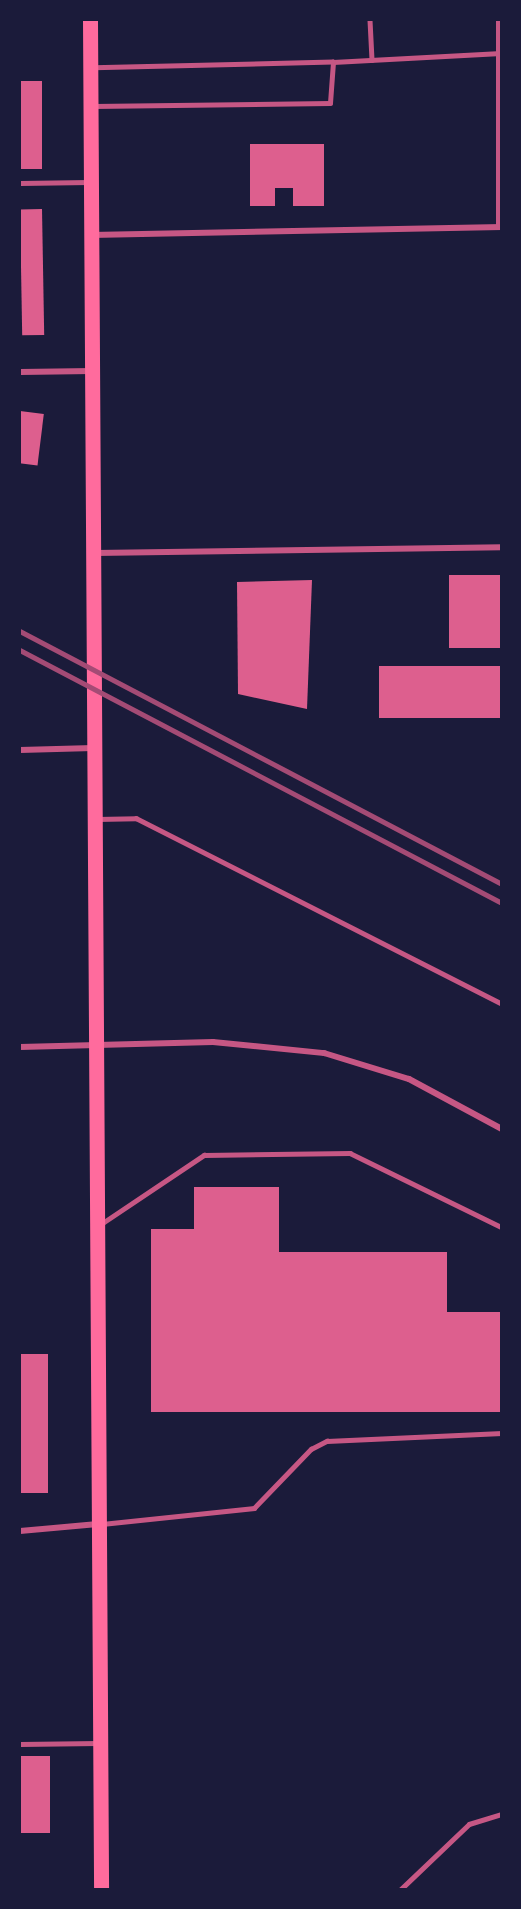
<!DOCTYPE html>
<html>
<head>
<meta charset="utf-8">
<style>
	body { margin:0 }
	#map { position:relative; width:521px; height:1909px; overflow:hidden; background:#1b1b3a; font-family:Merriweather,serif }
	div>[style] { position:absolute }
	.building>* { inset:0; background:#dd5f8e; transform-origin:0 0 }
	.service>* { height:4.5px; margin:-2.25px; padding:0 2.25px; transform-origin:2.25px; border-radius:2.25px; background:#c65784 }
	.minor>* { height:6px; margin:-3px; padding:0 3px; transform-origin:3px; border-radius:3px; background:#c65784 }
	.primary>* { height:15px; margin:-7.5px; padding:0 7.5px; transform-origin:7.5px; border-radius:7.5px; background:#ff6b9d }
	.rail>* { height:4.5px; margin:-2.25px; padding:0 2.25px; transform-origin:2.25px; border-radius:2.25px; background:#a44b75 }
	span { translate:-50% -50%; white-space:nowrap; text-align:center; line-height:1.15; -webkit-text-stroke:6px #1b1b3a; paint-order:stroke }
	.frame { position:absolute; inset:0; border:21px solid #1b1b3a; pointer-events:none }
</style>
</head>
<body>
<div id="map">
	<div class="building">
		<div style="left:20px;top:81px;width:22px;height:88px"></div>
		<div style="clip-path:polygon(250px 144px,324px 144px,324px 206px,293px 206px,293px 188px,275px 188px,275px 206px,250px 206px)"></div>
		<div style="left:42px;top:209px;width:126px;height:22px;rotate:89deg"></div>
		<div style="left:20px;top:411px;width:24px;height:52px;rotate:7deg"></div>
		<div style="left:502px;top:575px;width:73px;height:53px;rotate:90deg"></div>
		<div style="clip-path:polygon(312px 580px,307px 709px,238px 694px,237px 582px)"></div>
		<div style="left:379px;top:666px;width:123px;height:52px"></div>
		<div style="clip-path:polygon(194px 1187px,279px 1187px,279px 1252px,447px 1252px,447px 1312px,502px 1312px,502px 1412px,151px 1412px,151px 1229px,194px 1229px)"></div>
		<div style="left:48px;top:1354px;width:139px;height:28px;rotate:90deg"></div>
		<div style="left:20px;top:1756px;width:30px;height:77px"></div>
	</div>
	<div class="service">
		<div style="left:370px;top:20px;width:40px;rotate:87.1deg"></div>
		<div style="left:333px;top:62px;width:168px;rotate:-3.1deg"></div>
		<div style="left:93px;top:106px;width:237px;rotate:-0.7deg"></div>
		<div style="left:330px;top:103px;width:41px;rotate:-85.8deg"></div>
		<div style="left:333px;top:62px;width:239px;rotate:178.6deg"></div>
		<div style="left:20px;top:183px;width:69px;rotate:-0.8deg"></div>
		<div style="left:97px;top:819px;width:39px;rotate:-1deg"></div>
		<div style="left:136px;top:818px;width:411px;rotate:26.9deg"></div>
		<div style="left:101px;top:1224px;width:124px;rotate:-33.8deg"></div>
		<div style="left:204px;top:1155px;width:146px;rotate:-0.8deg"></div>
		<div style="left:350px;top:1153px;width:168px;rotate:26.1deg"></div>
		<div style="left:102px;top:1524px;width:153px;rotate:-6deg"></div>
		<div style="left:254px;top:1508px;width:82px;rotate:-46deg"></div>
		<div style="left:311px;top:1449px;width:18px;rotate:-27deg"></div>
		<div style="left:327px;top:1441px;width:175px;rotate:-2.6deg"></div>
		<div style="left:20px;top:1744px;width:78px;rotate:-0.7deg"></div>
		<div style="left:400px;top:1890px;width:95px;rotate:-43.7deg"></div>
		<div style="left:469px;top:1824px;width:34px;rotate:-17deg"></div>
	</div>
	<div class="minor">
		<div style="left:499px;top:20px;width:207px;rotate:90deg"></div>
		<div style="left:91px;top:235px;width:411px;rotate:-1.1deg"></div>
		<div style="left:20px;top:372px;width:72px;rotate:-0.8deg"></div>
		<div style="left:95px;top:553px;width:407px;rotate:-0.8deg"></div>
		<div style="left:20px;top:750px;width:73px;rotate:-1.6deg"></div>
		<div style="left:20px;top:1047px;width:193px;rotate:-1.5deg"></div>
		<div style="left:213px;top:1042px;width:112px;rotate:5.7deg"></div>
		<div style="left:324px;top:1053px;width:89px;rotate:17deg"></div>
		<div style="left:409px;top:1079px;width:106px;rotate:28.3deg"></div>
		<div style="left:20px;top:1531px;width:78px;rotate:-5.1deg"></div>
	</div>
	<div class="primary">
		<div style="left:90px;top:20px;width:1870px;rotate:89.66deg"></div>
	</div>
	<div class="rail">
		<div style="left:20px;top:631px;width:544px;rotate:27.69deg"></div>
		<div style="left:20px;top:650px;width:544px;rotate:27.69deg"></div>
	</div>
	<div class="frame"></div>
</div>
</body>
</html>
